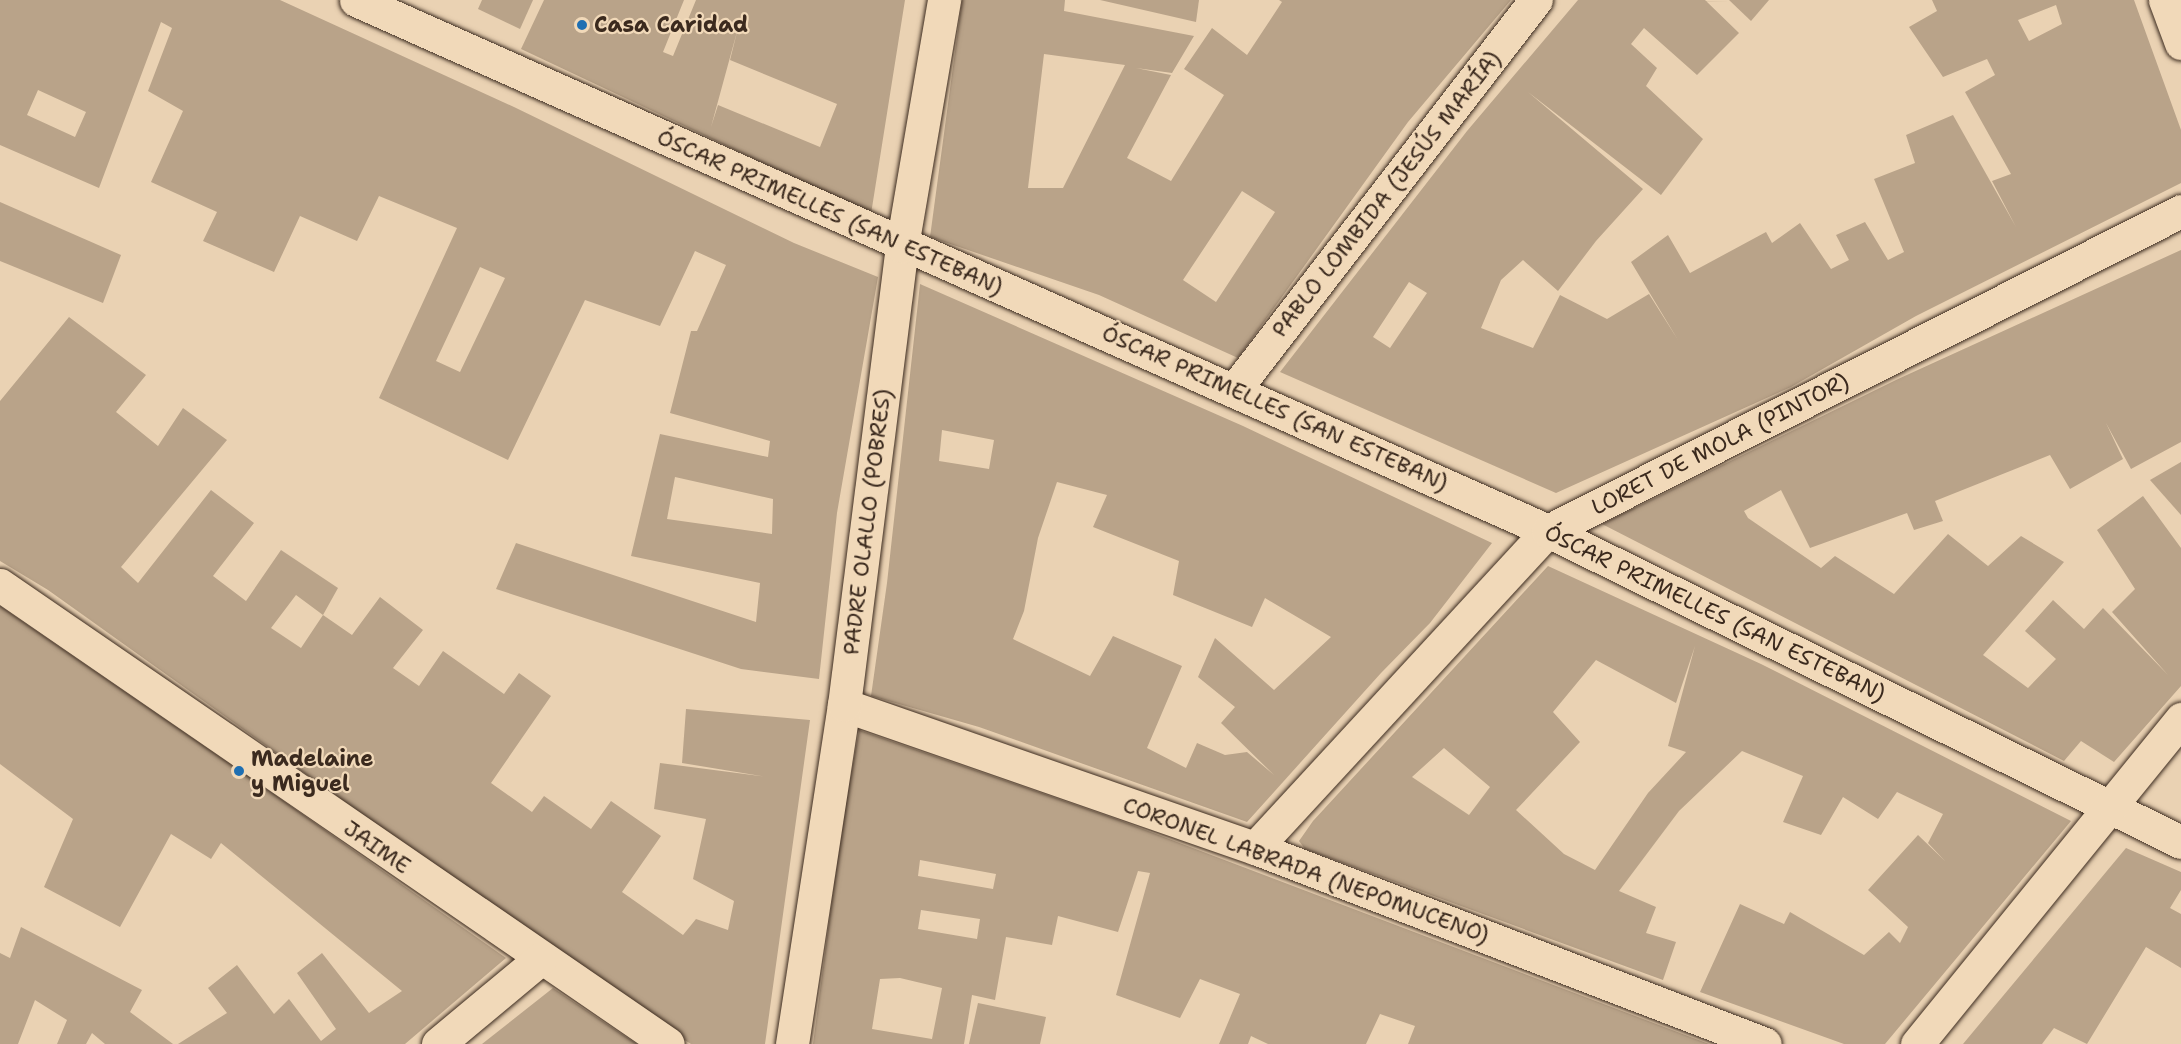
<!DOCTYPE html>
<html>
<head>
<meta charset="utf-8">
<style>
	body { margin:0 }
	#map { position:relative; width:2181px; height:1044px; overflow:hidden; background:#ead2b3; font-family:"Shantell Sans",sans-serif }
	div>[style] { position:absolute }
	.building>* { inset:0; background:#b9a389 }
	.roads { filter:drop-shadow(0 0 2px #3b2a1e) drop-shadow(0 0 2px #3b2a1e) }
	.minor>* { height:33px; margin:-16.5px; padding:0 16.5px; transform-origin:16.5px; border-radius:16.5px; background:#f1d9b9 }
	.major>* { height:33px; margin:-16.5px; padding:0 16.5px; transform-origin:16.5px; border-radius:16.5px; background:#f1d9b9 }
	.dots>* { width:16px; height:16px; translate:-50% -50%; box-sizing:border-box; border:3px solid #f1d9b9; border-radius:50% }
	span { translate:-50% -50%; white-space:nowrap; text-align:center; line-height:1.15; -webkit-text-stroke:4.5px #f1d9b9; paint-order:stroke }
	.poi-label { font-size:22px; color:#3b2a1e; font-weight:700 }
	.left { translate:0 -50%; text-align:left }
	.street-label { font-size:22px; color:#3b2a1e }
</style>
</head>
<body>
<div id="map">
	<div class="building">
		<div style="clip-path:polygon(evenodd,0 0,280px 0,514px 107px,794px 243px,878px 277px,837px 513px,819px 679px,741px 669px,496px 589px,516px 543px,756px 622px,760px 583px,631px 556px,660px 434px,768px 457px,770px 441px,670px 413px,691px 331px,697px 331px,726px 265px,695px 251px,660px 326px,585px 300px,508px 460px,379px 398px,457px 228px,379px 196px,357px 241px,300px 216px,274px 272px,203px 241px,217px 212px,151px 182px,183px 111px,148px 91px,172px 28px,161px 22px,99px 188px,0 145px,0 0,38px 90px,86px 112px,75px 137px,27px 115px,38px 90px,0 0,480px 267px,505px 278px,460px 372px,436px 361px,480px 267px,0 0,675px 477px,773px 499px,772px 534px,667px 519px,675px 477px)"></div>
		<div style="clip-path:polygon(482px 0,533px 0,520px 29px,478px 9px)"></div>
		<div style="clip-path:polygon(evenodd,544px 0,684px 0,663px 52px,673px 56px,696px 0,905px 0,871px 214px,521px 49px,544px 0,738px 28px,730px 60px,837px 104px,820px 147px,718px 105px,711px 127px,738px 28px)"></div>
		<div style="clip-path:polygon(evenodd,962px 0,1065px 0,1064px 11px,1194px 36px,1172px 73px,1136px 68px,1171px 75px,1127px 158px,1171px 181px,1224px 95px,1184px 69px,1212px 28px,1247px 55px,1282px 2px,1279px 0,1511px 0,1408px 122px,1238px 358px,1099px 295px,930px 237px,962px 0,1044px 54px,1125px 65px,1063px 188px,1028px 188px,1044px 54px,962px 0,1242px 191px,1275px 212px,1216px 302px,1183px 280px,1242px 191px)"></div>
		<div style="clip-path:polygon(1100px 0,1199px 0,1196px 22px)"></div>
		<div style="clip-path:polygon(evenodd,1578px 0,1705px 0,1739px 33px,1697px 75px,1644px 28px,1631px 44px,1657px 68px,1646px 86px,1703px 139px,1661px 195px,1528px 92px,1643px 189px,1596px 241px,1558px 291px,1523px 260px,1501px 280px,1481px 328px,1533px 348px,1560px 295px,1607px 319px,1649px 294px,1678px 340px,1631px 262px,1668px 235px,1690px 273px,1766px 232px,1772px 243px,1800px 223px,1831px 269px,1849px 260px,1836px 235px,1865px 222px,1888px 260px,1904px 252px,1874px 179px,1915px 163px,1906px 135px,1953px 115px,2016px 227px,1992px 181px,2011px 174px,1965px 92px,1995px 75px,1987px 59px,1943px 77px,1909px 27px,1937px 11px,1932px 0,2134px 0,2181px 130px,2181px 183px,1916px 316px,1791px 387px,1556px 493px,1280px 372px,1467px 131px,1578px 0,2056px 5px,2062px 24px,2029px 41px,2018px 20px,2056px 5px,1578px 0,1409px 282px,1427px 293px,1390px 348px,1373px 337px,1409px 282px)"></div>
		<div style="clip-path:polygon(1729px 0,1769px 0,1751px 21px)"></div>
		<div style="clip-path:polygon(0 202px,121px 255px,103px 303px,0 261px)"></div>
		<div style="clip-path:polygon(2181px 250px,2181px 442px,2131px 469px,2106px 423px,2123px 459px,2070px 489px,2050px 455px,1935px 501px,1943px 521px,1914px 530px,1907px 513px,1810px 548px,1781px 490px,1744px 511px,1748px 518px,1821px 568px,1835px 556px,1894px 594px,1948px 534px,1988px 566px,2021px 536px,2064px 562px,1983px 655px,2028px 688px,2056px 659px,2025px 631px,2053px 600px,2084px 629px,2103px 608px,2168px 675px,2112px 612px,2135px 589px,2097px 530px,2143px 496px,2181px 548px,2181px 686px,2114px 762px,2081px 741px,2064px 761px,1602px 524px,1898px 379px)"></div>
		<div style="clip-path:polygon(evenodd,920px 284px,1243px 426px,1492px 543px,1430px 623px,1381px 673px,1247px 822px,979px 727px,871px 696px,887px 583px,920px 284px,942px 430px,994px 440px,989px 469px,939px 461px,942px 430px,920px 284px,1057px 482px,1107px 495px,1093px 527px,1179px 561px,1173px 595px,1252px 627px,1265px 598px,1331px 637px,1274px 690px,1215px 638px,1198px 677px,1235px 707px,1221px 723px,1274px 775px,1247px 752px,1225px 755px,1197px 743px,1186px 768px,1147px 748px,1182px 666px,1113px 636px,1090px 676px,1013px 639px,1024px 611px,1038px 538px,1057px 482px)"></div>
		<div style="clip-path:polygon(69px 317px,146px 375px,116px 412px,158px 446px,183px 408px,227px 440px,121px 567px,138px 583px,211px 490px,254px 523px,213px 576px,246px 601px,281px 550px,338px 588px,323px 615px,296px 595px,271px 628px,301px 648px,323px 615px,352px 635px,380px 597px,423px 630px,393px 668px,419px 686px,443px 651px,504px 694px,519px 673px,551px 696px,491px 783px,532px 812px,544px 796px,591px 829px,611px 801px,661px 836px,622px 892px,683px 935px,696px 919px,728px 930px,734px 901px,693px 879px,706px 819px,654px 809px,660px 763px,767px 777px,682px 763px,686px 709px,810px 720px,765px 1044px,691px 1044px,632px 1007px,48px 590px,0 561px,0 401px)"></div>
		<div style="clip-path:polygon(2181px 462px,2181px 515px,2150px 480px)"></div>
		<div style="clip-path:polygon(evenodd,1548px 566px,1761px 664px,2071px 821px,1885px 1044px,1844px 1044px,1700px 992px,1740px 904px,1784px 924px,1790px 912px,1864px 955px,1889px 932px,1900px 943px,1908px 927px,1868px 890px,1918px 835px,1945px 861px,1928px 843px,1943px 814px,1897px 792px,1878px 819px,1843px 797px,1821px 835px,1783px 822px,1803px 776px,1742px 751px,1679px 811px,1619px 891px,1656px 907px,1646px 933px,1676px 942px,1663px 980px,1305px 849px,1299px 841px,1313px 821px,1548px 566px,1695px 646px,1668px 746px,1686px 752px,1648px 793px,1595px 870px,1564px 854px,1516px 810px,1580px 742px,1553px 712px,1596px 660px,1676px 703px,1695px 646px,1548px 566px,1444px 748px,1490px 787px,1469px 815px,1412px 777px,1444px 748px)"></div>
		<div style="clip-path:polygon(0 606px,261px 785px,506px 958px,405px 1044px,178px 1044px,227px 1013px,208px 988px,237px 965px,274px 1014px,289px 999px,321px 1041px,336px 1029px,297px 973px,322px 953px,369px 1013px,402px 991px,221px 843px,211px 859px,171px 834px,120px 927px,44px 887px,73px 819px,0 764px)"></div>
		<div style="clip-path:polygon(evenodd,859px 730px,1119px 820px,1709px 1044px,1408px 1044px,1415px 1026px,1380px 1014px,1366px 1044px,1268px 1044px,1251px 1036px,1248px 1044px,1219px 1044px,1240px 994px,1200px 979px,1180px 1018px,1116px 995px,1150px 873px,1138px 871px,1118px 932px,1058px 916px,1052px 945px,1006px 937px,995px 1000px,972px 995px,964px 1044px,813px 1044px,841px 831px,859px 730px,920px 860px,996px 874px,993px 889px,918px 876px,920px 860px,859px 730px,921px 910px,980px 919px,977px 939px,918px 929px,921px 910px,859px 730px,900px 978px,942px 988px,932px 1039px,872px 1029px,880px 979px,900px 978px)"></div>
		<div style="clip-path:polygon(2126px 848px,2181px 872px,2181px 890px,2170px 908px,2181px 914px,2181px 968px,2146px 947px,2087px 1044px,2054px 1028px,2042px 1044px,1963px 1044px)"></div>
		<div style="clip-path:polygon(21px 927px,142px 990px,130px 1012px,173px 1044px,105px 1044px,92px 1033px,86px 1044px,57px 1044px,67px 1020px,35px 1000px,18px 1044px,0 1044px,0 953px,10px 958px)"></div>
		<div style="clip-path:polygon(553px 988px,620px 1033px,637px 1044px,482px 1044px)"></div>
		<div style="clip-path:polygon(978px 1003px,1046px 1017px,1040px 1044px,969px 1044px)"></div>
	</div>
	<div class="roads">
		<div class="minor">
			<div style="left:2165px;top:0;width:46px;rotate:69.6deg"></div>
			<div style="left:1235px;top:389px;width:492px;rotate:-52.3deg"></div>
			<div style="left:0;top:585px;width:810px;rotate:34.49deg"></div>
			<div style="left:844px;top:705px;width:435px;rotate:19.2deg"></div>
			<div style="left:1255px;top:848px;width:546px;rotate:21.02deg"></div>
			<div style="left:1255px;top:848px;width:432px;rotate:-47.3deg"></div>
			<div style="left:1548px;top:531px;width:709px;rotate:-26.82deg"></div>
			<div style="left:438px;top:1044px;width:133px;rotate:-39.8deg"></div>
		</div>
		<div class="major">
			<div style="left:356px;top:0;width:1305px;rotate:24.01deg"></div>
			<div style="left:1548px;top:531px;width:705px;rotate:26.17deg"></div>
			<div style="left:792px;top:1044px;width:343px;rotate:-81.3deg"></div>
			<div style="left:844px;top:705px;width:463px;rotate:-82.8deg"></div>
			<div style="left:902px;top:246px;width:250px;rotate:-80.3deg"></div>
			<div style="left:1917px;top:1044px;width:419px;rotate:-50.9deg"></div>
		</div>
	</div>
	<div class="dots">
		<div style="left:582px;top:25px;background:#1f6fb2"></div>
		<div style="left:239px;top:771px;background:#1f6fb2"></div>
	</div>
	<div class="poi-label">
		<span class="left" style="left:594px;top:25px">Casa Caridad</span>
		<span class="left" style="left:251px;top:771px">Madelaine<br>y Miguel</span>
	</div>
	<div class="street-label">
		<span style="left:1386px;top:194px;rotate:-52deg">PABLO LOMBIDA (JESÚS MARÍA)</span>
		<span style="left:830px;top:212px;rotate:24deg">ÓSCAR PRIMELLES (SAN ESTEBAN)</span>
		<span style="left:1275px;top:408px;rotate:24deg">ÓSCAR PRIMELLES (SAN ESTEBAN)</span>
		<span style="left:1720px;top:444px;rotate:-27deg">LORET DE MOLA (PINTOR)</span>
		<span style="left:867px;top:522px;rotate:-83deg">PADRE OLALLO (POBRES)</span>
		<span style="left:1715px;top:613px;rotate:26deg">ÓSCAR PRIMELLES (SAN ESTEBAN)</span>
		<span style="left:377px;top:847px;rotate:35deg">JAIME</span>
		<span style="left:1306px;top:870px;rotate:20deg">CORONEL LABRADA (NEPOMUCENO)</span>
	</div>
</div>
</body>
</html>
